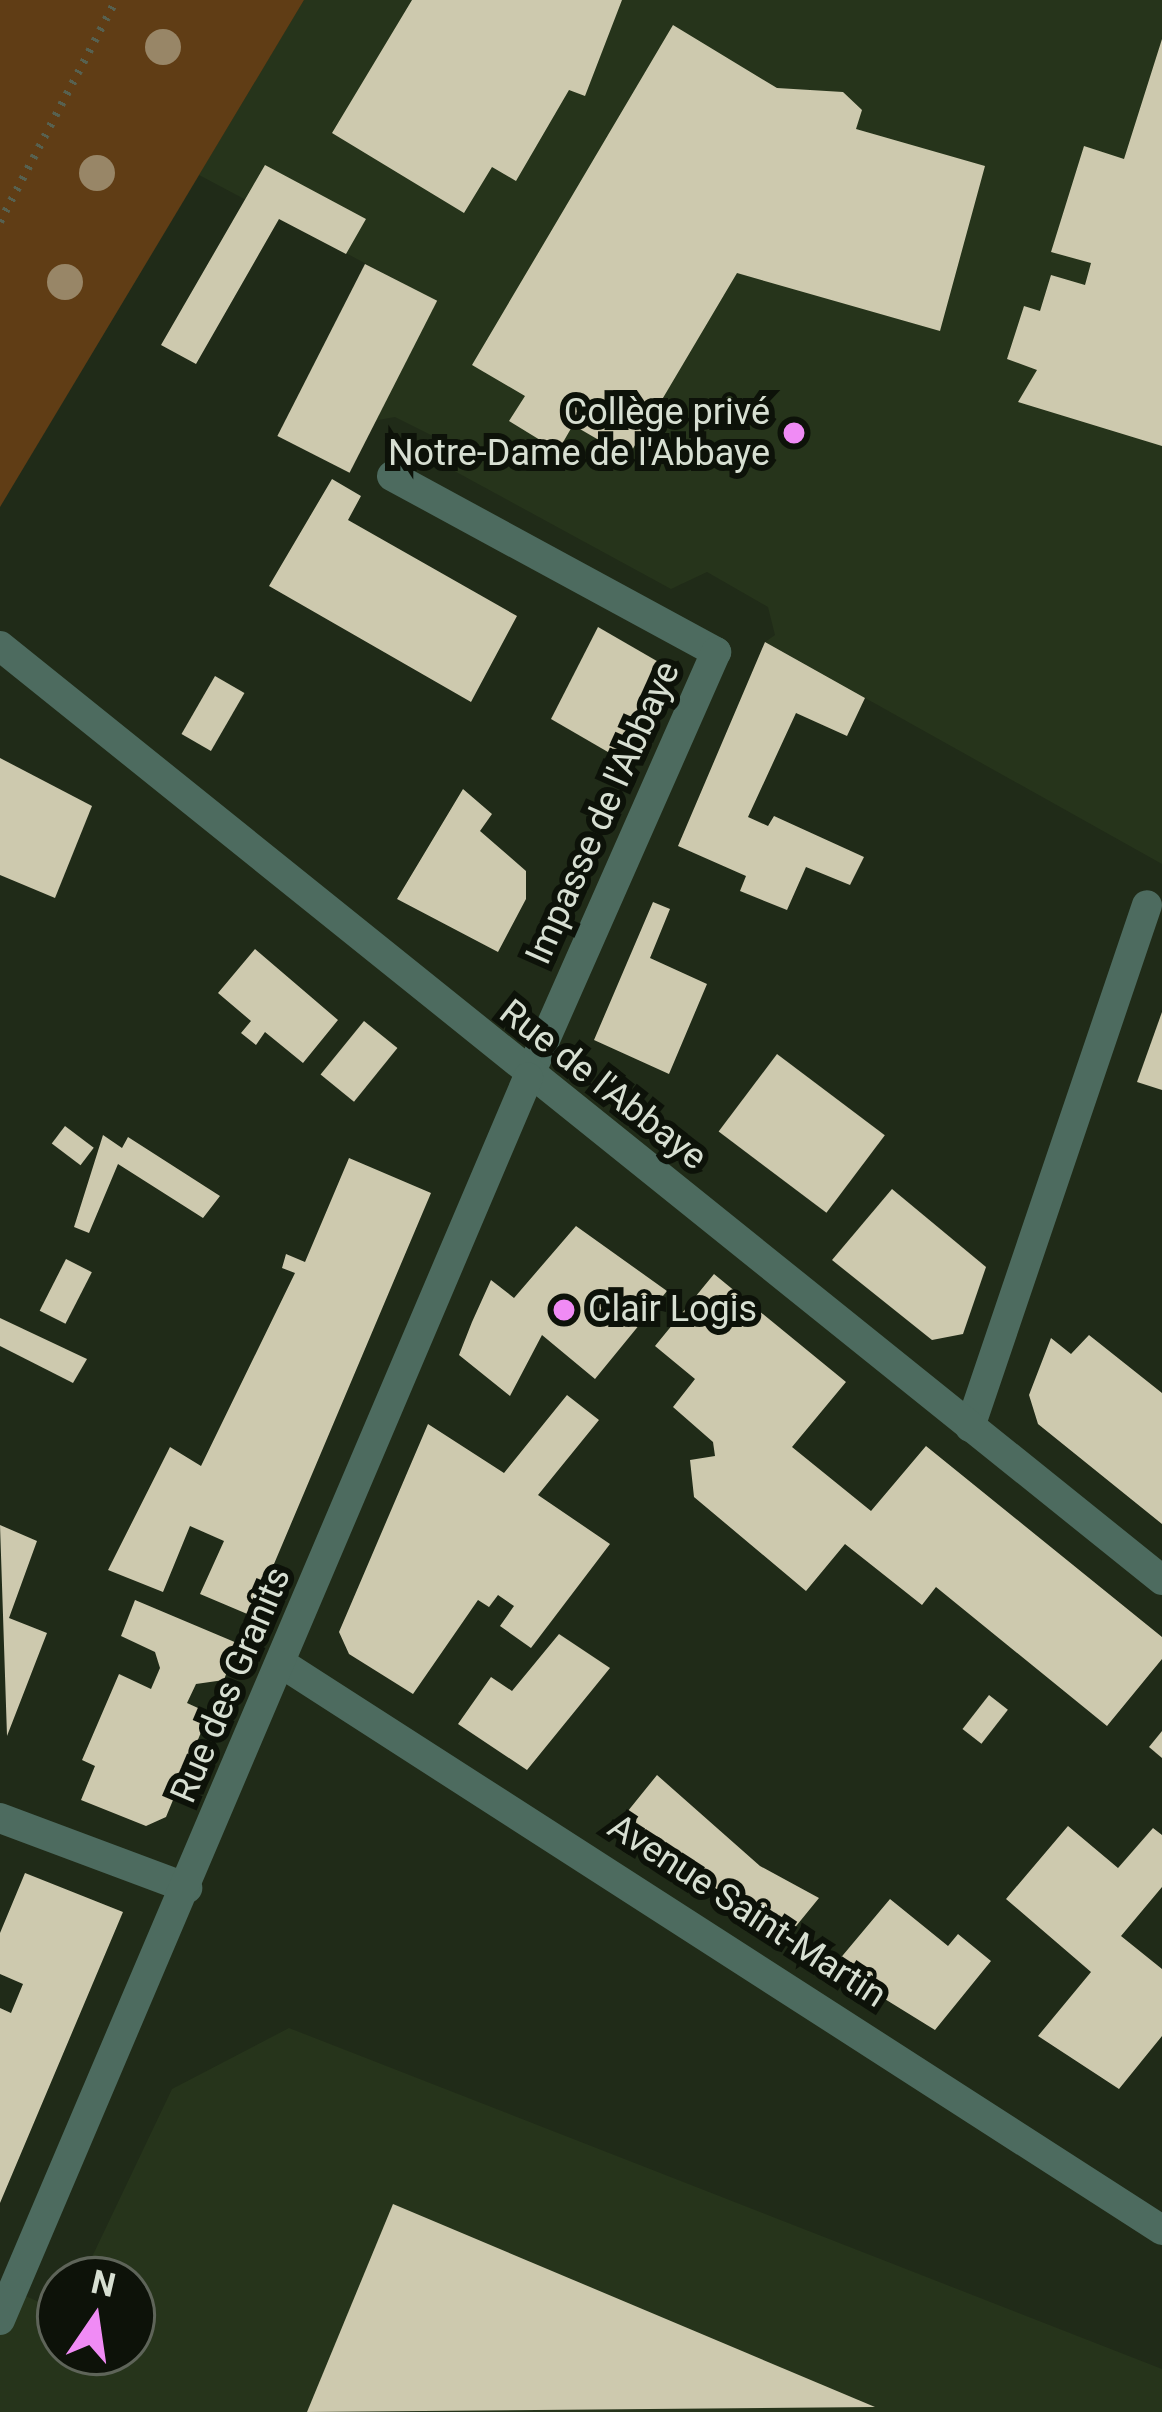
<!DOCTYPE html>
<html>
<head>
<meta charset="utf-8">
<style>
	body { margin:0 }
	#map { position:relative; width:1162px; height:2412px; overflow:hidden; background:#202b18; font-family:Roboto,sans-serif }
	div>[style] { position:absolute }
	.built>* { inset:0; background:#26341b }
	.green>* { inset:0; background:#603d15 }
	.building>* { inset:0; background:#cdc9ae; transform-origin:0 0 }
	.path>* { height:8px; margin-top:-4px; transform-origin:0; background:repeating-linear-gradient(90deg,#576150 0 3px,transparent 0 12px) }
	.service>* { height:30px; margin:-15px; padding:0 15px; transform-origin:15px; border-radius:15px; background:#4d6b5f }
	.minor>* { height:30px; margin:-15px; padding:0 15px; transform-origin:15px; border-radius:15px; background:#4d6b5f }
	.trees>* { width:36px; height:36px; margin:-18px; border-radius:50%; background:#988667 }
	.dots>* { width:33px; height:33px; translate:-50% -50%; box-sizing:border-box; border:6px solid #0d1209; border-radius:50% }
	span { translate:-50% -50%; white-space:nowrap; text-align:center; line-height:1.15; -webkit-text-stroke:12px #0d1209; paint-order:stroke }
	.poi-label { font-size:36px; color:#d7dfd2 }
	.right { translate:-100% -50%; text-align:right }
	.left { translate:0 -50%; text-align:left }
	.street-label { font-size:36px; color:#d7dfd2 }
	.north { position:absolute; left:36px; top:2256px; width:120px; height:120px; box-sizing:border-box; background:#0d1209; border:3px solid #5e6459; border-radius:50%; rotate:13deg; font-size:33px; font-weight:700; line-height:48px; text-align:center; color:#d7dfd2 }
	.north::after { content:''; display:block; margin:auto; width:42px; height:54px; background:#f08bf5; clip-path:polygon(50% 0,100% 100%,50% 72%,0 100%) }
</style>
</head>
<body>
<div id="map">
	<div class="built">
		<div style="clip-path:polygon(304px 0,1162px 0,1162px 864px,765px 642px,775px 635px,768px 607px,707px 572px,671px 589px,447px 467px,439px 439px,395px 417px,367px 422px,436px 301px,199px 175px)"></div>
		<div style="clip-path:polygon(289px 2028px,1162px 2369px,1162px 2412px,0 2412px,0 2285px,60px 2311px,60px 2352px,132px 2352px,132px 2280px,81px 2280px,172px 2089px)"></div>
	</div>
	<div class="green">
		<div style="clip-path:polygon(0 0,304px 0,0 507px)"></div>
	</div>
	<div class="building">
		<div style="clip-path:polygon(412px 0,622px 0,585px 96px,569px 90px,516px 181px,492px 167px,464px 213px,332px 133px)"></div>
		<div style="clip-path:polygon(673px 25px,777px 88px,843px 92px,862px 110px,856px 129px,985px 166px,940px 331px,737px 273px,628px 457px,573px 425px,558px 451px,509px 421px,525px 396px,472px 365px)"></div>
		<div style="clip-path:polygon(1162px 39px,1162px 446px,1018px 402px,1037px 370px,1007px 359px,1024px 306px,1040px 311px,1051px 275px,1085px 285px,1091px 263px,1051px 252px,1084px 146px,1124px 159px)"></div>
		<div style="clip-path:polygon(265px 165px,366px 219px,346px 254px,279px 219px,196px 364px,161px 345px)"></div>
		<div style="left:365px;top:264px;width:81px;height:193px;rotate:27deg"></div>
		<div style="clip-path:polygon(332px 479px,361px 496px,348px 520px,517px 616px,471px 702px,269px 586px)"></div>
		<div style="clip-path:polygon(598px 627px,662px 664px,620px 759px,551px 719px)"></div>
		<div style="clip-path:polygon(765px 642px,865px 698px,847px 736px,796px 713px,748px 817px,768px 826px,774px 816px,864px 857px,850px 885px,806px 867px,787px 910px,740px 891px,746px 876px,678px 846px)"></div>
		<div style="left:215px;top:676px;width:34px;height:67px;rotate:30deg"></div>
		<div style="clip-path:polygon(0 758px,92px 806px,55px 898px,0 875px)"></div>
		<div style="clip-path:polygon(463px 789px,492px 814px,480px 831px,526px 871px,526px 899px,498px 952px,397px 899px)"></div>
		<div style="clip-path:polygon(653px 902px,670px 909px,650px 958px,707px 984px,669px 1074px,594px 1040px)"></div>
		<div style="clip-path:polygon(255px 949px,338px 1020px,303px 1063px,265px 1032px,256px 1045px,241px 1033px,251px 1021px,218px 993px)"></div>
		<div style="clip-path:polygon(1162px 1012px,1162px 1090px,1137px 1082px)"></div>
		<div style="left:364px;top:1021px;width:43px;height:69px;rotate:39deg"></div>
		<div style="left:777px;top:1054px;width:135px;height:97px;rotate:37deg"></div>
		<div style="left:65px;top:1126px;width:36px;height:22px;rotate:37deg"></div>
		<div style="clip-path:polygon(103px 1135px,122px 1148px,128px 1137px,220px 1196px,203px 1218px,118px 1164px,89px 1233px,74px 1227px)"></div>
		<div style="clip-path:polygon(349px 1158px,431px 1193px,252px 1616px,200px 1594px,224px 1541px,190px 1526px,163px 1592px,108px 1570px,170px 1447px,201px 1466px,295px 1273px,282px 1268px,286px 1254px,305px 1262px)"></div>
		<div style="clip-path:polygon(892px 1189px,986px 1267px,963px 1334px,932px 1340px,832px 1260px)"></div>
		<div style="clip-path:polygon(576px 1226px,667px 1291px,595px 1379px,542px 1335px,510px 1396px,459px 1355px,472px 1322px,491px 1280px,514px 1298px)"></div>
		<div style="left:66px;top:1259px;width:29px;height:58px;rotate:27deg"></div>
		<div style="clip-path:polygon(714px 1274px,846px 1382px,792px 1447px,871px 1511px,926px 1446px,1162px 1637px,1162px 1659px,1107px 1726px,936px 1587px,922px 1605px,845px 1544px,806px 1591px,694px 1497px,690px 1460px,715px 1456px,713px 1442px,673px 1407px,695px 1379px,655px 1346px)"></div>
		<div style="clip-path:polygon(0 1318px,87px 1359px,73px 1383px,0 1346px)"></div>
		<div style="clip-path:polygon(1089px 1335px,1162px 1393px,1162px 1524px,1038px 1424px,1029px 1395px,1051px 1338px,1071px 1354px)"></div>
		<div style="clip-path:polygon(567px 1395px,599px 1420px,538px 1495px,610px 1544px,531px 1648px,500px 1626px,514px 1606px,498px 1595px,489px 1607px,478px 1600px,413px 1694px,349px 1654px,339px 1632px,428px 1424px,504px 1473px)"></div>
		<div style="clip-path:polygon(0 1525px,37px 1541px,9px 1618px,47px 1633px,7px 1736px)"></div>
		<div style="clip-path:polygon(135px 1600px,237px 1643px,224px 1680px,196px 1684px,187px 1703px,209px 1713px,166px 1817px,146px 1826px,81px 1800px,95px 1766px,82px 1760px,119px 1674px,151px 1689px,160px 1668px,155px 1652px,121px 1636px)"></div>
		<div style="clip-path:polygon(559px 1634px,610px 1668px,527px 1770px,458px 1724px,491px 1677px,512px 1691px)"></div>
		<div style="left:989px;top:1695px;width:24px;height:43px;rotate:38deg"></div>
		<div style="clip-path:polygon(1162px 1731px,1162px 1758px,1149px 1747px)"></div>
		<div style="clip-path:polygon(657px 1775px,760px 1866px,819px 1898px,788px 1936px,615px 1827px)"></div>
		<div style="clip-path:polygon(1068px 1826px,1118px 1868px,1153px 1828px,1162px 1835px,1162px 1887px,1121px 1936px,1162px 1969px,1162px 2036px,1119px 2089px,1038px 2036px,1091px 1972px,1006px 1899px)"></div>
		<div style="clip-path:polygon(25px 1873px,123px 1912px,0 2203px,0 2008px,11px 2013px,23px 1984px,0 1974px,0 1933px)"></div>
		<div style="clip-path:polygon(890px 1899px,948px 1946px,958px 1934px,991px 1961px,935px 2030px,833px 1967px)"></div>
		<div style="clip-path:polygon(393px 2204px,875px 2407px,307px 2412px)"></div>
	</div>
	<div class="path">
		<div style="left:0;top:222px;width:250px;rotate:-62.4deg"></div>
	</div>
	<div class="service">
		<div style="left:392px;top:476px;width:369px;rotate:28.5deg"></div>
		<div style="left:716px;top:652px;width:466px;rotate:113.8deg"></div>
		<div style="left:970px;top:1427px;width:551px;rotate:-71.27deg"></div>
	</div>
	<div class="minor">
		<div style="left:0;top:646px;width:1491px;rotate:38.79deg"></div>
		<div style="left:284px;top:1665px;width:1044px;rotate:32.76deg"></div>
		<div style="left:0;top:1818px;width:200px;rotate:20.5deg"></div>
		<div style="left:0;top:2320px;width:1350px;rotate:-66.97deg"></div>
	</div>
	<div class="trees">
		<div style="left:163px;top:47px"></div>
		<div style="left:97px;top:173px"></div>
		<div style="left:65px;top:282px"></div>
	</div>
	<div class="dots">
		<div style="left:794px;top:433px;background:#f08bf5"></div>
		<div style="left:564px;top:1310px;background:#f08bf5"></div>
	</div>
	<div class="poi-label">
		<span class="right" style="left:770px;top:433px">Collège privé<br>Notre-Dame de l'Abbaye</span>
		<span class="left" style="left:588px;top:1310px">Clair Logis</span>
	</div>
	<div class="street-label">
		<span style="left:603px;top:813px;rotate:-66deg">Impasse de l'Abbaye</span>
		<span style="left:603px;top:1085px;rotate:38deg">Rue de l'Abbaye</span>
		<span style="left:231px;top:1685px;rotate:-67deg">Rue des Granits</span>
		<span style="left:747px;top:1911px;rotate:33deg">Avenue Saint-Martin</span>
	</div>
	<div class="north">N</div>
</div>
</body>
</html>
